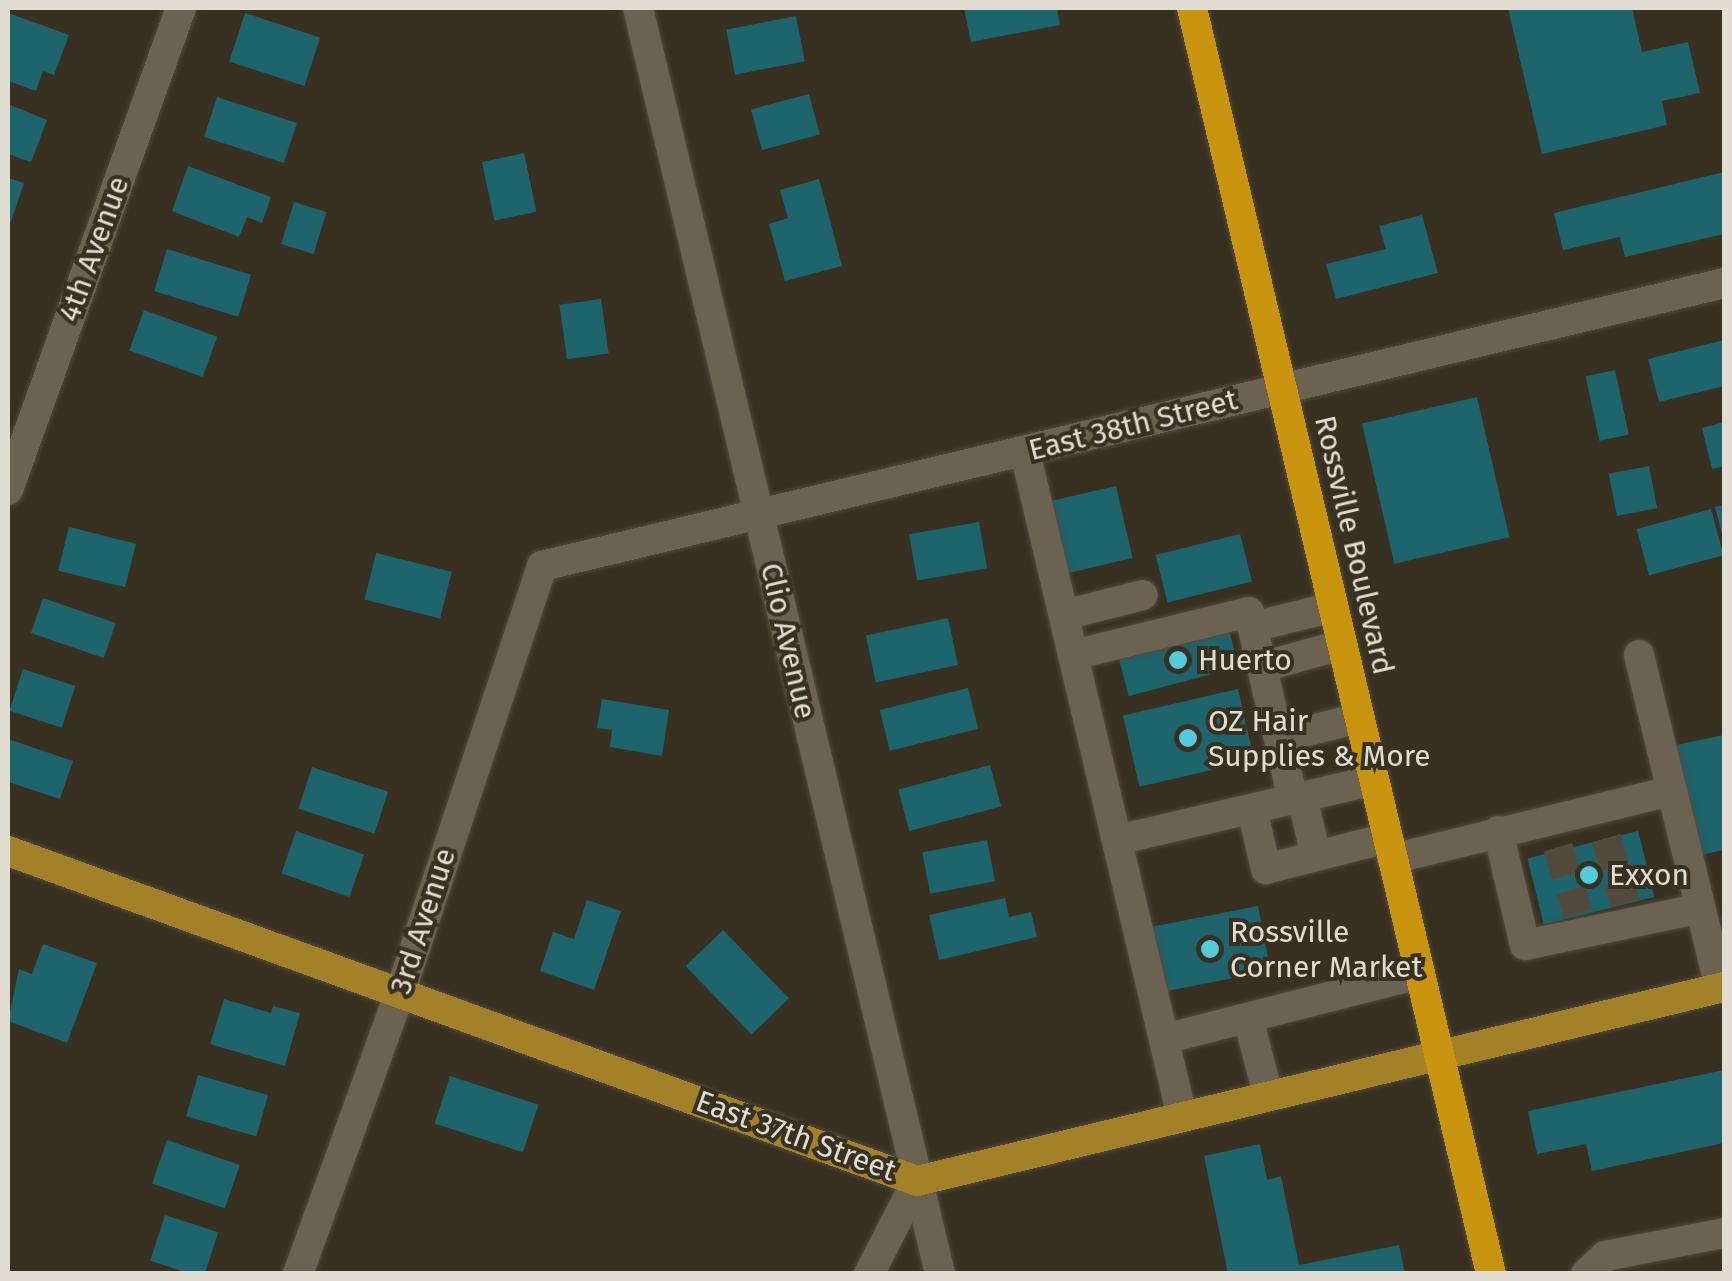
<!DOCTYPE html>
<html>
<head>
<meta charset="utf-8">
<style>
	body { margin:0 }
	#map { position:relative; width:1732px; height:1281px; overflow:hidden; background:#383021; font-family:"Fira Sans",sans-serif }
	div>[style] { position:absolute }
	.building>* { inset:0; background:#1d646d; transform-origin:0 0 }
	.minor-tunnel>* { height:30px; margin-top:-15px; transform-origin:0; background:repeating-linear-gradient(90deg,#524a3c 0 30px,transparent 0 45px) }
	.roads { filter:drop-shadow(0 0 2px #524b3e) drop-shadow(0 0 2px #524b3e) }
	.minor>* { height:30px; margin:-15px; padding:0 15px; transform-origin:15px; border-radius:15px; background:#6b6251 }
	.major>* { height:30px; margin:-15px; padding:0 15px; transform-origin:15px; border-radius:15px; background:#a38129 }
	.highway>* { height:30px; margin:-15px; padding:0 15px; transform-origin:15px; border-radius:15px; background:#c9950e }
	.dots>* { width:28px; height:28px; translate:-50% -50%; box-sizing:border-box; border:5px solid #383021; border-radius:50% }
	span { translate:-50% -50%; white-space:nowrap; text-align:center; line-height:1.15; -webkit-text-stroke:8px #383021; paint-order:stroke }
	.street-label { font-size:30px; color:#e2ddd3 }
	.poi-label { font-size:30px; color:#e2ddd3 }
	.left { translate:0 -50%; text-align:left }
	.frame { position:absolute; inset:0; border:10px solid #e2ddd3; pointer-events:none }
</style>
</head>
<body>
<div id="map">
	<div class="building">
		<div style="clip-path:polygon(964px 8px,1057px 8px,1060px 25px,971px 42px)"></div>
		<div style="clip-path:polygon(1508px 8px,1632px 8px,1642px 52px,1688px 42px,1700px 93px,1662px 101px,1667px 125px,1542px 154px)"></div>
		<div style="clip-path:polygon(8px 13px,69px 35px,54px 75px,43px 71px,36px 91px,8px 81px)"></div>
		<div style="left:245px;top:13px;width:79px;height:51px;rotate:18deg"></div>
		<div style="left:796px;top:16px;width:46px;height:71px;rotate:79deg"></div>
		<div style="left:809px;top:94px;width:42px;height:60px;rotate:75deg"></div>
		<div style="left:217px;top:97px;width:84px;height:42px;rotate:18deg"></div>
		<div style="clip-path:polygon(8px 104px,47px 120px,31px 162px,8px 154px)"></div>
		<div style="left:524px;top:153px;width:60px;height:43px;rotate:78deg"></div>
		<div style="clip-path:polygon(188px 166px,271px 197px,262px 223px,247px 217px,239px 237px,172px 211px)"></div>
		<div style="clip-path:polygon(1724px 172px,1724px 234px,1625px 257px,1620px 237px,1563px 250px,1554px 213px)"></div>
		<div style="clip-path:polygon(8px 178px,24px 183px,8px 230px)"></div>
		<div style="clip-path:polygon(819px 179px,842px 266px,785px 281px,769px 224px,788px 218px,780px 190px)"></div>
		<div style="left:294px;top:202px;width:34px;height:44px;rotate:17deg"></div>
		<div style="clip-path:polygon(1422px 215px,1438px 273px,1336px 299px,1326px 264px,1386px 249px,1379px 226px)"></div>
		<div style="left:167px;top:249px;width:88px;height:44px;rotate:17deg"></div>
		<div style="left:601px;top:299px;width:55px;height:42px;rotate:82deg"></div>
		<div style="left:144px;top:310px;width:78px;height:43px;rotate:20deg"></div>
		<div style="clip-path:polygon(1724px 340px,1724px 386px,1659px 402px,1648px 359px)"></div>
		<div style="left:1615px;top:370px;width:66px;height:30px;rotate:78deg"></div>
		<div style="left:1477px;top:397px;width:144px;height:118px;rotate:77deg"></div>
		<div style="clip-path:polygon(1724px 422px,1724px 466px,1712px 469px,1702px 428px)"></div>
		<div style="left:1649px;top:466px;width:43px;height:41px;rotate:79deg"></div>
		<div style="left:1116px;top:486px;width:74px;height:66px;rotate:77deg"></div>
		<div style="clip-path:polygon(1724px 505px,1724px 538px,1723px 538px,1715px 507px)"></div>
		<div style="left:1711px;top:509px;width:48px;height:77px;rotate:75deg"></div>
		<div style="left:979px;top:522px;width:47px;height:71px;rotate:80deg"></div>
		<div style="left:69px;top:527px;width:69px;height:45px;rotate:14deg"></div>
		<div style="left:1240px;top:534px;width:49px;height:87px;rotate:76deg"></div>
		<div style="left:376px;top:553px;width:78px;height:48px;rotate:14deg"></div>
		<div style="left:43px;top:598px;width:77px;height:37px;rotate:19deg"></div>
		<div style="left:948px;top:618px;width:48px;height:84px;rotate:78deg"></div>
		<div style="left:1229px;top:630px;width:38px;height:114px;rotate:75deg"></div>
		<div style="left:23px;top:669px;width:55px;height:44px;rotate:18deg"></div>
		<div style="left:968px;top:688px;width:42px;height:91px;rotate:76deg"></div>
		<div style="left:1238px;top:689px;width:73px;height:118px;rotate:77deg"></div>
		<div style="clip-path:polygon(602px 699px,669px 710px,662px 756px,610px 747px,612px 730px,597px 728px)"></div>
		<div style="clip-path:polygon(1724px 735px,1724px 850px,1701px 855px,1676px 745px)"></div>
		<div style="clip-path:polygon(8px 739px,73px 761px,60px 799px,8px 782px)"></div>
		<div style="left:990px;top:765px;width:43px;height:95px;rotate:75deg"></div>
		<div style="left:312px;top:767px;width:80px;height:44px;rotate:18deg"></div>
		<div style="left:296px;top:831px;width:72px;height:45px;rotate:19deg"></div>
		<div style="left:1638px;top:831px;width:68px;height:114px;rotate:76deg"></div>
		<div style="left:987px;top:840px;width:42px;height:66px;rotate:79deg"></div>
		<div style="clip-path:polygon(1005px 898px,1009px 917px,1031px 912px,1037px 937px,939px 960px,929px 915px)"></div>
		<div style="clip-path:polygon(587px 900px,621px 911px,594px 990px,540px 971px,553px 932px,574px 939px)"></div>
		<div style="left:1258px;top:906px;width:66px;height:111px;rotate:79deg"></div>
		<div style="left:723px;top:930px;width:95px;height:52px;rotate:46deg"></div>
		<div style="clip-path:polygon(43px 944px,97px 963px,67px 1043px,8px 1021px,19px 969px,32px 974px)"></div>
		<div style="clip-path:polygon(224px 999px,271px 1013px,273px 1006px,300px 1013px,285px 1066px,210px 1044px)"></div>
		<div style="clip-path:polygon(1724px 1070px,1724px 1143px,1592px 1171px,1586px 1144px,1537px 1154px,1528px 1111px)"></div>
		<div style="left:198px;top:1075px;width:73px;height:43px;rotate:16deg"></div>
		<div style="left:450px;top:1076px;width:93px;height:50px;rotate:18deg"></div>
		<div style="left:167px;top:1140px;width:77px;height:46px;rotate:19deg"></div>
		<div style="clip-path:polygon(1260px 1144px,1267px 1180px,1281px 1176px,1299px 1265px,1399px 1245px,1405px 1274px,1228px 1274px,1204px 1156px)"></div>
		<div style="left:165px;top:1215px;width:56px;height:48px;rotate:18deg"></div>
	</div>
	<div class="minor-tunnel">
		<div style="left:1606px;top:838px;width:68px;rotate:73.7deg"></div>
		<div style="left:1558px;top:847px;width:69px;rotate:73.1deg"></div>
	</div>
	<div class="roads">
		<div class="minor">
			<div style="left:638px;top:8px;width:1302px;rotate:76.58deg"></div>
			<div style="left:1025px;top:452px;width:682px;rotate:76.7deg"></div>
			<div style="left:8px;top:490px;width:512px;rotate:-70.26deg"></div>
			<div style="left:1064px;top:615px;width:81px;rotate:-14.2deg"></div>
			<div style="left:1253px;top:627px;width:82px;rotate:-14deg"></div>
			<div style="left:1073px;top:655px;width:181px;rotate:-13.7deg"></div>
			<div style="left:1249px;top:612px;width:192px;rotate:76.8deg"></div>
			<div style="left:1639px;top:655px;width:140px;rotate:76.4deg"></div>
			<div style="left:1262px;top:667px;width:82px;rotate:-15.6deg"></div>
			<div style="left:1280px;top:738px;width:81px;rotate:-14.2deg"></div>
			<div style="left:1302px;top:797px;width:61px;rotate:76.7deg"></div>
			<div style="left:1252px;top:809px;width:62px;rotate:76.9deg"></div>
			<div style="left:1266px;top:869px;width:125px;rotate:-14.4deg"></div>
			<div style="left:1498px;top:831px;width:117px;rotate:76.7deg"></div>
			<div style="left:1525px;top:945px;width:176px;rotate:-11.8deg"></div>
			<div style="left:1117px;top:840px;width:264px;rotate:-13.1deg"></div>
			<div style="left:1392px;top:859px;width:288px;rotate:-13.7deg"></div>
			<div style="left:1672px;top:791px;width:203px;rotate:76.3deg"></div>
			<div style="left:1248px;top:1018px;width:80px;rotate:75.4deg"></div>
			<div style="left:1164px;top:1039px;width:263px;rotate:-14.3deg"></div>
			<div style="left:298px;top:1274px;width:302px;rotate:-70.1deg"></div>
			<div style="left:401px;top:990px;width:447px;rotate:-71.6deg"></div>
			<div style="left:542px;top:566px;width:1215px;rotate:-13.46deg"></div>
			<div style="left:869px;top:1274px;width:105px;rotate:-62.7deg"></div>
			<div style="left:1586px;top:1274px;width:26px;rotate:-43deg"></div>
			<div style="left:1605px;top:1256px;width:121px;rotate:-10.9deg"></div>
		</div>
		<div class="major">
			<div style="left:8px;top:851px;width:967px;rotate:19.95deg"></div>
			<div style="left:917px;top:1181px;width:830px;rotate:-13.52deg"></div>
		</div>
		<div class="highway">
			<div style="left:1192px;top:8px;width:1301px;rotate:76.71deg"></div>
		</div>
	</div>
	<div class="dots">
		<div style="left:1178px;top:660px;background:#53cbda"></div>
		<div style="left:1188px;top:738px;background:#53cbda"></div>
		<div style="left:1589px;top:875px;background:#53cbda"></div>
		<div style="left:1210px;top:949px;background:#53cbda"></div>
	</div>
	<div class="street-label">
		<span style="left:94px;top:249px;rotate:-70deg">4th Avenue</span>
		<span style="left:1133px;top:425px;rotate:-14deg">East 38th Street</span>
		<span style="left:1354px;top:545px;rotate:77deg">Rossville Boulevard</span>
		<span style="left:788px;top:641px;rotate:77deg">Clio Avenue</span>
		<span style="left:423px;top:921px;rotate:-72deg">3rd Avenue</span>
		<span style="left:796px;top:1136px;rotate:20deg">East 37th Street</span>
	</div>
	<div class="poi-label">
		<span class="left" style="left:1198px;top:660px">Huerto</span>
		<span class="left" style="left:1208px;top:738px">OZ Hair<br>Supplies &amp; More</span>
		<span class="left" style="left:1609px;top:875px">Exxon</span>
		<span class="left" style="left:1230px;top:949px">Rossville<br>Corner Market</span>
	</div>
	<div class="frame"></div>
</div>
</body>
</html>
